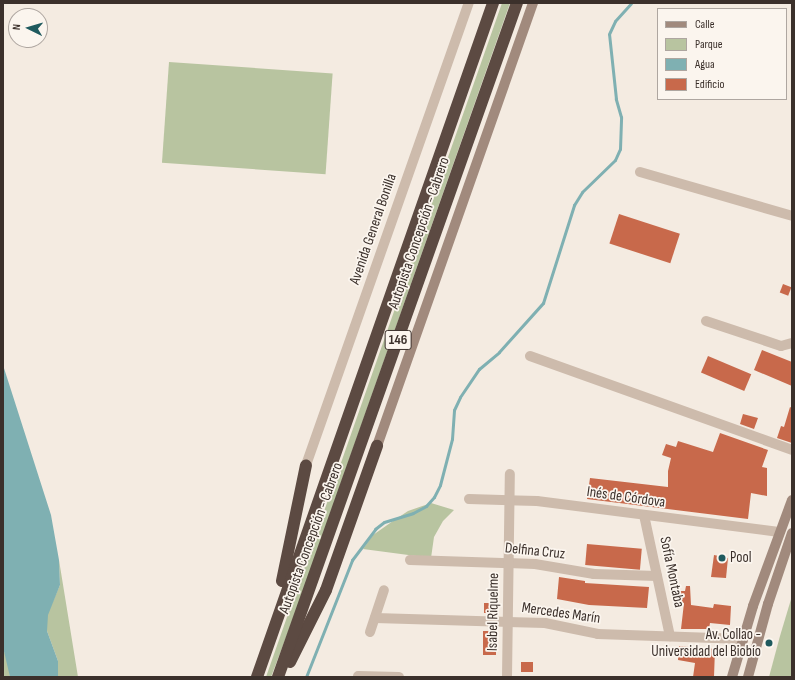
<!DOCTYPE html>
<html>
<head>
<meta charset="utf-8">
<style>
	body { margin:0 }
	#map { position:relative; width:795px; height:680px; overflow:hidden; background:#f4ebe1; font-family:"Sofia Sans Condensed",sans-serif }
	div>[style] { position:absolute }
	.green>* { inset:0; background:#b8c4a0; transform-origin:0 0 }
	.water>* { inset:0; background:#7fb0b2 }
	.stream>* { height:3px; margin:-1.5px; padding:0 1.5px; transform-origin:1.5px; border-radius:1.5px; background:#7fb0b2 }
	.building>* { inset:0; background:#c8694b; transform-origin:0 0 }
	.minor>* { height:10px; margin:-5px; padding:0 5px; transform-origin:5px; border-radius:5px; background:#cdbbac }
	.tertiary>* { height:10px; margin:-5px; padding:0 5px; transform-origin:5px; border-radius:5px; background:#cdbbac }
	.secondary>* { height:10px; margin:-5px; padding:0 5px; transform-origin:5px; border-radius:5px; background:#a18a7d }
	.motorway>* { height:12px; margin:-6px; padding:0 6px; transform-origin:6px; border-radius:6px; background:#5c4a42 }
	.dots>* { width:11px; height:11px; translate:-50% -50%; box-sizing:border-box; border:2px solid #fbf5ee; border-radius:50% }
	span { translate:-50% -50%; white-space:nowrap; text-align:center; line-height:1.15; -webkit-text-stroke:3.5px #fbf5ee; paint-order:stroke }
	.shield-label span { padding:1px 3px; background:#fbf5ee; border:1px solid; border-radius:3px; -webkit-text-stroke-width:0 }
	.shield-label { font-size:14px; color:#3b302b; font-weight:700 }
	.street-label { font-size:15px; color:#3b302b }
	.poi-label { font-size:15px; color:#3b302b }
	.left { translate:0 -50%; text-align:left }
	.right { translate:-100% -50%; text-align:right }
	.frame { position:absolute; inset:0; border:4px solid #3b302b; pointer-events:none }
	.legend { position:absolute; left:657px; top:8px; width:130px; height:92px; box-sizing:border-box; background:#fbf5ee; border:1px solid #aea6a0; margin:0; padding:5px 7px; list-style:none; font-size:12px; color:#3b302b }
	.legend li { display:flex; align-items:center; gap:8px; height:20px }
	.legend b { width:20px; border:1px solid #aea6a0 }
	.north { position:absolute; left:8px; top:8px; width:40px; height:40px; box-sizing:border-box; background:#fbf5ee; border:1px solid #aea6a0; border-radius:50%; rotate:275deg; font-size:11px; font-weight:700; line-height:16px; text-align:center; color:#3b302b }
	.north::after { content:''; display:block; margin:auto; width:14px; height:18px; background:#1f5a5e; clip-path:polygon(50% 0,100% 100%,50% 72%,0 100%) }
</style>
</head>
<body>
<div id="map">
	<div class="green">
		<div style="clip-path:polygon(502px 3px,510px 3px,293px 619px,271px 677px,266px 677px)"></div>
		<div style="left:169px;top:62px;width:164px;height:101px;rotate:4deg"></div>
		<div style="clip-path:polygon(431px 503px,454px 510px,443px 521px,434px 537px,431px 558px,363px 549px,373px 535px,393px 521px,408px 511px)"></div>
		<div style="clip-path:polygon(59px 560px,78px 677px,58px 677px,58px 661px,47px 631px,47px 615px,60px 585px)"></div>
		<div style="clip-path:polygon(792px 596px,792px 677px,769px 677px,780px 636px)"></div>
		<div style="clip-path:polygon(3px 647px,9px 666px,10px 677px,3px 677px)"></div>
	</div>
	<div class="water">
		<div style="clip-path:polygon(3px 365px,51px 515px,59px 560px,60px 585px,48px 615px,47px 631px,58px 661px,58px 677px,10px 677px,3px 647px)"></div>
	</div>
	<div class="stream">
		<div style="left:306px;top:677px;width:126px;rotate:-68.5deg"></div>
		<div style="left:352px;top:560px;width:39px;rotate:-53deg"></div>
		<div style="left:375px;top:529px;width:11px;rotate:-38deg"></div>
		<div style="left:384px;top:522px;width:30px;rotate:-17deg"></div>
		<div style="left:413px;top:513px;width:15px;rotate:-28deg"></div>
		<div style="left:426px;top:506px;width:12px;rotate:-48deg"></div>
		<div style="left:434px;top:497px;width:13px;rotate:-63deg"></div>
		<div style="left:440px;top:485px;width:48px;rotate:-75.4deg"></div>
		<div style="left:452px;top:439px;width:29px;rotate:-86deg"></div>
		<div style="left:454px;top:410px;width:14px;rotate:-65deg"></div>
		<div style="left:460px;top:397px;width:34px;rotate:-56deg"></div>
		<div style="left:479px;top:369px;width:26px;rotate:-40deg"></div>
		<div style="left:499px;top:352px;width:66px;rotate:-48.1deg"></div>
		<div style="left:543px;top:303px;width:103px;rotate:-72.4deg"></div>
		<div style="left:574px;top:205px;width:15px;rotate:-58deg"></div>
		<div style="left:582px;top:192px;width:46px;rotate:-44.1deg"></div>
		<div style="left:615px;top:160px;width:12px;rotate:-66deg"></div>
		<div style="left:620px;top:149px;width:32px;rotate:-88deg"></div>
		<div style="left:621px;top:117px;width:19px;rotate:-106deg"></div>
		<div style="left:616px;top:99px;width:65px;rotate:-96.1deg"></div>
		<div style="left:609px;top:34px;width:14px;rotate:-65deg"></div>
		<div style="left:615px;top:21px;width:24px;rotate:-48deg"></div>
	</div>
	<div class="building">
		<div style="left:619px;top:214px;width:64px;height:31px;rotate:18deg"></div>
		<div style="left:783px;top:284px;width:9px;height:9px;rotate:21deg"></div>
		<div style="clip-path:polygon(762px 350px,792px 362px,792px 386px,754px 370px)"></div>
		<div style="left:708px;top:356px;width:47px;height:18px;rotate:23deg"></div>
		<div style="clip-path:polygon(790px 407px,792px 408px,792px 443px,777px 438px,781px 426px,784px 427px)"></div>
		<div style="clip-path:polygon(743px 414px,758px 418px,754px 429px,740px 424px)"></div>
		<div style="clip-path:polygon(720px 433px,768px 450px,762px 467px,767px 468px,767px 496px,751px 493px,748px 519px,587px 499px,590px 478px,668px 487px,668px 471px,671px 458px,662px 455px,666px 444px,676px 447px,678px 441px,713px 452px)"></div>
		<div style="left:587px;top:544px;width:55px;height:21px;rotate:5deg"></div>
		<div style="clip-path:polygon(714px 555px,728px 558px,726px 578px,711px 577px)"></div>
		<div style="clip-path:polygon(559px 577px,585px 581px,585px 583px,649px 587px,647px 608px,589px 605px,557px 599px)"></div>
		<div style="clip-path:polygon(686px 586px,690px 586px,691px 605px,713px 608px,714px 604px,731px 606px,730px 625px,710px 623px,709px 629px,681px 629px,684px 603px,674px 603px,673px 591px,685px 591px)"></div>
		<div style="left:484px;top:603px;width:12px;height:10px"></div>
		<div style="left:483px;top:631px;width:13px;height:24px"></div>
		<div style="clip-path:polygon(679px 646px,715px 649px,714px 677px,693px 677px,695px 663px,678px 660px)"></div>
		<div style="left:521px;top:662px;width:12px;height:10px"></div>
	</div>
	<div class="minor">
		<div style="left:640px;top:172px;width:158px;rotate:16.1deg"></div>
		<div style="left:706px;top:321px;width:79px;rotate:18.4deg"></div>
		<div style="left:781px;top:346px;width:11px;rotate:-15deg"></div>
		<div style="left:530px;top:356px;width:278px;rotate:19.7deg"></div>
		<div style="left:469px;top:499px;width:68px;rotate:1.7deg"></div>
		<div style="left:537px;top:501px;width:244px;rotate:7.3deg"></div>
		<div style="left:644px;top:515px;width:124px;rotate:77.9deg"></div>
		<div style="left:410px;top:560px;width:125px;rotate:1.8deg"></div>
		<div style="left:535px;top:564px;width:60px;rotate:9.6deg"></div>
		<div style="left:594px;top:574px;width:63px;rotate:1.8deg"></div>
		<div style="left:375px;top:618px;width:170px;rotate:1.7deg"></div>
		<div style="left:545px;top:623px;width:54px;rotate:11.7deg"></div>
		<div style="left:598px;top:634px;width:145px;rotate:2deg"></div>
		<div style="left:370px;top:632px;width:44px;rotate:-71.6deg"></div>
		<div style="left:358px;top:676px;width:41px;rotate:1.4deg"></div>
		<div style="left:507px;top:677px;width:203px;rotate:-89.2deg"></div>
	</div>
	<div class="tertiary">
		<div style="left:306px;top:465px;width:490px;rotate:-70.6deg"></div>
	</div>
	<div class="secondary">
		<div style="left:377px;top:446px;width:470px;rotate:-70.6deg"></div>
		<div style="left:732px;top:677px;width:74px;rotate:-73.5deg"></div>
		<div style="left:753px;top:606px;width:113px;rotate:-69.8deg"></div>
		<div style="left:748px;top:677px;width:76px;rotate:-74.7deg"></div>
		<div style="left:768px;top:604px;width:75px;rotate:-71.3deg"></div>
	</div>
	<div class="motorway">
		<div style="left:282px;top:581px;width:118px;rotate:-78.3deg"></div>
		<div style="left:290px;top:662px;width:80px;rotate:-63.4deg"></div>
		<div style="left:326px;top:590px;width:153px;rotate:-70.5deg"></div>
		<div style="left:257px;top:677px;width:714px;rotate:-70.7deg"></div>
		<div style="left:278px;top:677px;width:715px;rotate:-70.48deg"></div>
	</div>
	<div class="dots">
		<div style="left:722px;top:558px;background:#1f5a5e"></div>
		<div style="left:769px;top:643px;background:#1f5a5e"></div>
	</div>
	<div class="shield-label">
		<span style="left:398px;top:340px">146</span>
	</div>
	<div class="street-label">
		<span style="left:373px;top:229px;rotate:-71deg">Avenida General Bonilla</span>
		<span style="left:419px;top:233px;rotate:-71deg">Autopista Concepción - Cabrero</span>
		<span style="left:626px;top:497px;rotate:8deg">Inés de Córdova</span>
		<span style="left:311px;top:538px;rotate:-70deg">Autopista Concepción - Cabrero</span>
		<span style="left:535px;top:551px;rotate:6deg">Delfina Cruz</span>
		<span style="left:672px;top:572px;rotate:78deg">Sofía Montaba</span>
		<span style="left:493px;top:612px;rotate:-89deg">Isabel Riquelme</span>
		<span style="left:561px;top:613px;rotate:8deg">Mercedes Marín</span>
	</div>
	<div class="poi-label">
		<span class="left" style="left:730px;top:558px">Pool</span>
		<span class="right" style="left:761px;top:643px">Av. Collao -<br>Universidad del Biobío</span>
	</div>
	<div class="frame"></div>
	<ul class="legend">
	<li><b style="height:5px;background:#a18a7d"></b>Calle</li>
	<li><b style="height:11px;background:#b8c4a0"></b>Parque</li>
	<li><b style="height:11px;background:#7fb0b2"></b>Agua</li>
	<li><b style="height:11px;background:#c8694b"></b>Edificio</li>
	</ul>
	<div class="north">N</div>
</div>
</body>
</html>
